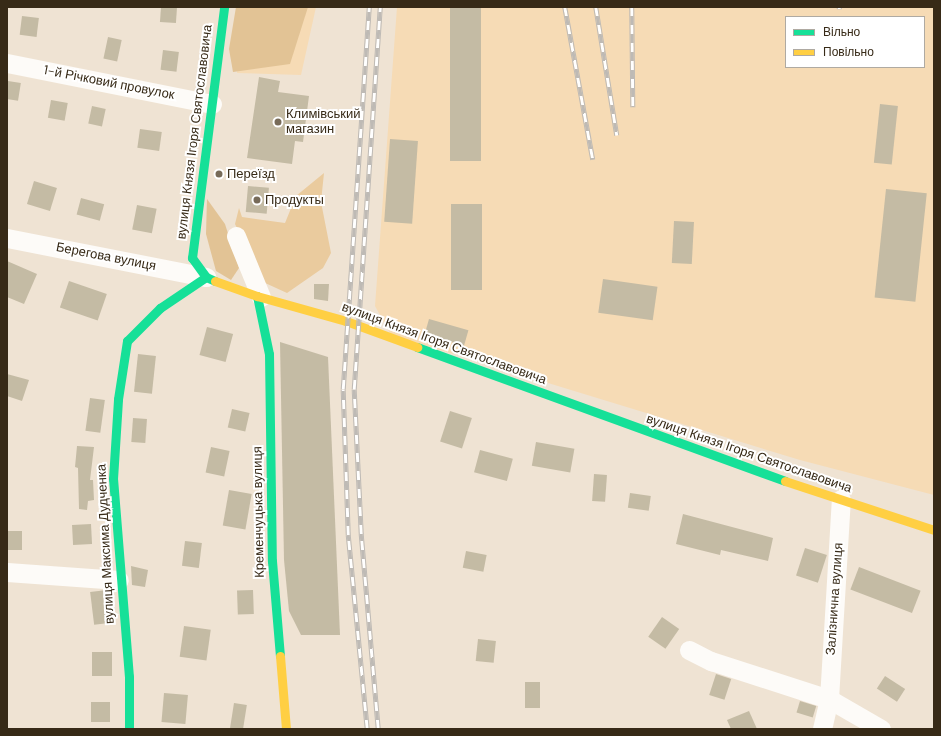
<!DOCTYPE html>
<html>
<head>
<meta charset="utf-8">
<style>
	body { margin:0 }
	#map { position:relative; width:941px; height:736px; overflow:hidden; background:#efe3d3; font-family:"DM Sans",sans-serif }
	div>[style] { position:absolute }
	.built>* { inset:0; background:#f6dbb5 }
	.green>* { inset:0; background:#eacb9e }
	.forest>* { inset:0; background:#e2c395 }
	.building>* { inset:0; background:#c4bba4; transform-origin:0 0 }
	.street>* { height:19px; margin:-9.5px; padding:0 9.5px; transform-origin:9.5px; border-radius:9.5px; background:#fdfbf8 }
	.fast>* { height:9px; margin:-4.5px; padding:0 4.5px; transform-origin:4.5px; border-radius:4.5px; background:#16e098 }
	.slow>* { height:9px; margin:-4.5px; padding:0 4.5px; transform-origin:4.5px; border-radius:4.5px; background:#ffcf43 }
	.rail>* { height:4.5px; margin-top:-2.25px; transform-origin:0; background:repeating-linear-gradient(90deg,#fff 0 9px,#bebab5 0 18px); box-sizing:border-box; border-block:1px solid #bebab5 }
	.dots>* { width:11px; height:11px; translate:-50% -50%; box-sizing:border-box; border:2px solid #fff; border-radius:50% }
	span { translate:-50% -50%; white-space:nowrap; text-align:center; line-height:1.15; -webkit-text-stroke:4px #fff; paint-order:stroke }
	.street-label { font-size:13px; color:#372a17 }
	.poi-label { font-size:13px; color:#372a17 }
	.left { translate:0 -50%; text-align:left }
	.frame { position:absolute; inset:0; border:8px solid #372a17; pointer-events:none }
	.legend { position:absolute; left:785px; top:16px; width:140px; height:52px; box-sizing:border-box; background:#fff; border:1px solid #afaaa2; margin:0; padding:5px 7px; list-style:none; font-size:12px; color:#372a17 }
	.legend li { display:flex; align-items:center; gap:8px; height:20px }
	.legend b { width:20px; border:1px solid #afaaa2 }
</style>
</head>
<body>
<div id="map">
	<div class="built">
		<div style="clip-path:polygon(245px 7px,316px 7px,301px 75px,237px 73px)"></div>
		<div style="clip-path:polygon(evenodd,397px 7px,934px 7px,934px 495px,800px 460px,391px 335px,375px 306px,397px 7px,786px 17px,924px 17px,924px 67px,786px 67px,786px 17px)"></div>
	</div>
	<div class="green">
		<div style="clip-path:polygon(324px 173px,321px 202px,331px 253px,323px 268px,287px 293px,263px 282px,235px 224px,239px 208px,242px 217px,285px 223px,296px 196px)"></div>
	</div>
	<div class="forest">
		<div style="clip-path:polygon(236px 7px,308px 7px,290px 64px,233px 72px,229px 49px)"></div>
		<div style="clip-path:polygon(207px 199px,225px 224px,239px 268px,231px 280px,216px 271px,206px 234px)"></div>
	</div>
	<div class="building">
		<div style="left:161px;top:7px;width:16px;height:15px;rotate:4deg"></div>
		<div style="left:450px;top:7px;width:31px;height:154px"></div>
		<div style="left:22px;top:16px;width:17px;height:19px;rotate:7deg"></div>
		<div style="left:108px;top:37px;width:14px;height:22px;rotate:12deg"></div>
		<div style="left:163px;top:50px;width:16px;height:20px;rotate:7deg"></div>
		<div style="clip-path:polygon(259px 77px,280px 81px,278px 92px,309px 96px,303px 142px,295px 141px,292px 164px,247px 158px)"></div>
		<div style="left:8px;top:81px;width:13px;height:18px;rotate:9deg"></div>
		<div style="left:51px;top:100px;width:17px;height:18px;rotate:10deg"></div>
		<div style="left:880px;top:104px;width:18px;height:59px;rotate:6deg"></div>
		<div style="left:92px;top:106px;width:14px;height:18px;rotate:12deg"></div>
		<div style="left:140px;top:129px;width:22px;height:19px;rotate:8deg"></div>
		<div style="left:390px;top:139px;width:28px;height:83px;rotate:4deg"></div>
		<div style="left:34px;top:181px;width:24px;height:24px;rotate:17deg"></div>
		<div style="left:248px;top:186px;width:21px;height:26px;rotate:5deg"></div>
		<div style="left:886px;top:189px;width:41px;height:109px;rotate:6deg"></div>
		<div style="left:81px;top:198px;width:24px;height:17px;rotate:15deg"></div>
		<div style="left:451px;top:204px;width:31px;height:86px"></div>
		<div style="left:137px;top:205px;width:20px;height:25px;rotate:11deg"></div>
		<div style="left:674px;top:221px;width:20px;height:42px;rotate:3deg"></div>
		<div style="clip-path:polygon(7px 261px,37px 274px,24px 304px,7px 297px)"></div>
		<div style="left:603px;top:279px;width:55px;height:34px;rotate:8deg"></div>
		<div style="left:69px;top:281px;width:40px;height:28px;rotate:19deg"></div>
		<div style="clip-path:polygon(314px 284px,329px 284px,328px 301px,314px 299px)"></div>
		<div style="left:429px;top:319px;width:41px;height:16px;rotate:16deg"></div>
		<div style="left:207px;top:327px;width:27px;height:29px;rotate:15deg"></div>
		<div style="clip-path:polygon(280px 342px,328px 357px,340px 635px,301px 635px,289px 611px,284px 560px)"></div>
		<div style="left:138px;top:354px;width:18px;height:38px;rotate:6deg"></div>
		<div style="clip-path:polygon(7px 374px,29px 380px,22px 401px,7px 396px)"></div>
		<div style="left:90px;top:398px;width:15px;height:33px;rotate:8deg"></div>
		<div style="left:232px;top:409px;width:18px;height:19px;rotate:13deg"></div>
		<div style="left:450px;top:411px;width:23px;height:32px;rotate:18deg"></div>
		<div style="left:133px;top:418px;width:14px;height:24px;rotate:4deg"></div>
		<div style="left:536px;top:442px;width:39px;height:24px;rotate:10deg"></div>
		<div style="clip-path:polygon(77px 446px,94px 447px,90px 480px,93px 480px,94px 500px,88px 501px,87px 510px,79px 509px,78px 468px,75px 467px)"></div>
		<div style="left:211px;top:447px;width:19px;height:26px;rotate:12deg"></div>
		<div style="left:480px;top:450px;width:34px;height:23px;rotate:15deg"></div>
		<div style="left:594px;top:474px;width:13px;height:27px;rotate:4deg"></div>
		<div style="left:229px;top:490px;width:23px;height:36px;rotate:10deg"></div>
		<div style="left:630px;top:493px;width:21px;height:15px;rotate:8deg"></div>
		<div style="clip-path:polygon(683px 514px,773px 538px,768px 561px,721px 550px,720px 555px,676px 544px)"></div>
		<div style="left:91px;top:524px;width:20px;height:19px;rotate:87deg"></div>
		<div style="left:7px;top:531px;width:15px;height:19px"></div>
		<div style="left:185px;top:541px;width:17px;height:25px;rotate:7deg"></div>
		<div style="left:805px;top:548px;width:23px;height:29px;rotate:18deg"></div>
		<div style="left:466px;top:551px;width:21px;height:17px;rotate:11deg"></div>
		<div style="clip-path:polygon(131px 566px,148px 570px,145px 587px,132px 585px)"></div>
		<div style="left:859px;top:567px;width:66px;height:24px;rotate:21deg"></div>
		<div style="left:107px;top:590px;width:33px;height:17px;rotate:83deg"></div>
		<div style="left:253px;top:590px;width:24px;height:16px;rotate:88deg"></div>
		<div style="left:662px;top:617px;width:21px;height:24px;rotate:35deg"></div>
		<div style="left:184px;top:626px;width:27px;height:31px;rotate:8deg"></div>
		<div style="left:478px;top:639px;width:18px;height:22px;rotate:6deg"></div>
		<div style="left:92px;top:652px;width:20px;height:24px"></div>
		<div style="left:716px;top:674px;width:16px;height:22px;rotate:18deg"></div>
		<div style="left:885px;top:676px;width:24px;height:15px;rotate:33deg"></div>
		<div style="left:525px;top:682px;width:15px;height:26px"></div>
		<div style="left:164px;top:693px;width:24px;height:29px;rotate:5deg"></div>
		<div style="left:800px;top:701px;width:17px;height:12px;rotate:17deg"></div>
		<div style="left:91px;top:702px;width:19px;height:20px"></div>
		<div style="left:234px;top:703px;width:13px;height:26px;rotate:9deg"></div>
		<div style="clip-path:polygon(749px 711px,757px 729px,731px 729px,727px 720px)"></div>
	</div>
	<div class="street">
		<div style="left:7px;top:63px;width:209px;rotate:11.3deg"></div>
		<div style="left:236px;top:236px;width:66px;rotate:67.7deg"></div>
		<div style="left:7px;top:238px;width:203px;rotate:11.1deg"></div>
		<div style="left:7px;top:572px;width:112px;rotate:4.1deg"></div>
		<div style="left:689px;top:650px;width:25px;rotate:27deg"></div>
		<div style="left:711px;top:661px;width:124px;rotate:17.9deg"></div>
		<div style="left:829px;top:699px;width:60px;rotate:30deg"></div>
		<div style="left:822px;top:729px;width:31px;rotate:-77deg"></div>
		<div style="left:829px;top:699px;width:200px;rotate:-86.6deg"></div>
	</div>
	<div class="fast">
		<div style="left:215px;top:281px;width:10px;rotate:-156deg"></div>
		<div style="left:206px;top:277px;width:24px;rotate:-126deg"></div>
		<div style="left:192px;top:258px;width:253px;rotate:-82.7deg"></div>
		<div style="left:257px;top:296px;width:59px;rotate:78.3deg"></div>
		<div style="left:269px;top:354px;width:207px;rotate:89.2deg"></div>
		<div style="left:272px;top:561px;width:95px;rotate:85.2deg"></div>
		<div style="left:417px;top:347px;width:392px;rotate:20deg"></div>
		<div style="left:129px;top:729px;width:52px;rotate:-90deg"></div>
		<div style="left:129px;top:677px;width:199px;rotate:-94.6deg"></div>
		<div style="left:113px;top:479px;width:80px;rotate:-86.4deg"></div>
		<div style="left:118px;top:399px;width:59px;rotate:-81.2deg"></div>
		<div style="left:127px;top:341px;width:47px;rotate:-45deg"></div>
		<div style="left:160px;top:308px;width:55px;rotate:-34deg"></div>
	</div>
	<div class="slow">
		<div style="left:215px;top:281px;width:45px;rotate:19.7deg"></div>
		<div style="left:257px;top:296px;width:92px;rotate:15.7deg"></div>
		<div style="left:346px;top:321px;width:76px;rotate:20.1deg"></div>
		<div style="left:785px;top:481px;width:157px;rotate:18.2deg"></div>
		<div style="left:280px;top:656px;width:73px;rotate:85.3deg"></div>
	</div>
	<div class="rail">
		<div style="left:565px;top:7px;width:155px;rotate:79.6deg"></div>
		<div style="left:596px;top:7px;width:130px;rotate:80.7deg"></div>
		<div style="left:632px;top:7px;width:100px;rotate:89.4deg"></div>
		<div style="left:839px;top:9px;width:2px;rotate:-90deg"></div>
		<div style="left:367px;top:729px;width:195px;rotate:-95.6deg"></div>
		<div style="left:348px;top:535px;width:146px;rotate:-92deg"></div>
		<div style="left:343px;top:389px;width:383px;rotate:-86.1deg"></div>
		<div style="left:378px;top:729px;width:196px;rotate:-95deg"></div>
		<div style="left:361px;top:534px;width:145px;rotate:-92.8deg"></div>
		<div style="left:354px;top:389px;width:383px;rotate:-86.1deg"></div>
	</div>
	<div class="dots">
		<div style="left:278px;top:122px;background:#776b59"></div>
		<div style="left:219px;top:174px;background:#776b59"></div>
		<div style="left:257px;top:200px;background:#776b59"></div>
	</div>
	<div class="street-label">
		<span style="left:109px;top:83px;rotate:11deg">1-й Річковий провулок</span>
		<span style="left:195px;top:132px;rotate:-83deg">вулиця Князя Ігоря Святославовича</span>
		<span style="left:106px;top:257px;rotate:11deg">Берегова вулиця</span>
		<span style="left:444px;top:344px;rotate:20deg">вулиця Князя Ігоря Святославовича</span>
		<span style="left:749px;top:454px;rotate:19deg">вулиця Князя Ігоря Святославовича</span>
		<span style="left:259px;top:512px;rotate:-91deg">Кременчуцька вулиця</span>
		<span style="left:106px;top:544px;rotate:-93deg">вулиця Максима Дудченка</span>
		<span style="left:835px;top:599px;rotate:-86deg">Залізнична вулиця</span>
	</div>
	<div class="poi-label">
		<span class="left" style="left:286px;top:122px">Климівський<br>магазин</span>
		<span class="left" style="left:227px;top:174px">Переїзд</span>
		<span class="left" style="left:265px;top:200px">Продукты</span>
	</div>
	<div class="frame"></div>
	<ul class="legend">
	<li><b style="height:5px;background:#16e098"></b>Вільно</li>
	<li><b style="height:5px;background:#ffcf43"></b>Повільно</li>
	</ul>
</div>
</body>
</html>
